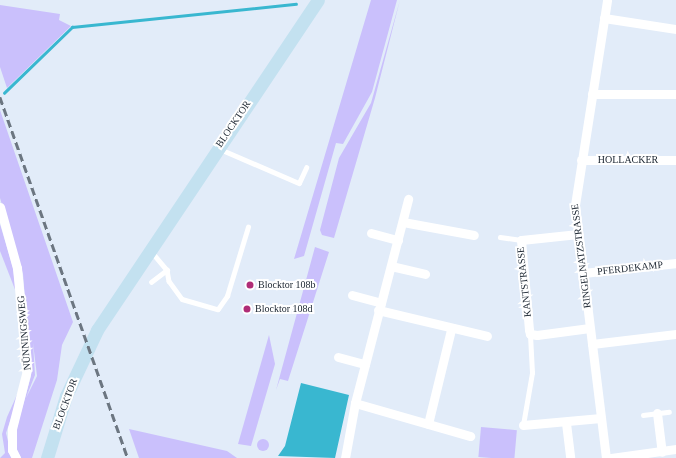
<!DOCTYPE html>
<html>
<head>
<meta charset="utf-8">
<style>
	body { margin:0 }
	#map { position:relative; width:676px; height:458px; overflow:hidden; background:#e2ecf9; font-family:Georgia,serif }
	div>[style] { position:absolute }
	.green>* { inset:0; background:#cac0fc; transform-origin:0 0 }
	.round { border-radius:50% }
	.water>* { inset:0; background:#39b7d0 }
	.stream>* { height:2.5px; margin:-1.25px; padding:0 1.25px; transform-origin:1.25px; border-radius:1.25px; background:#39b7d0 }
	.lane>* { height:4.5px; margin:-2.25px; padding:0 2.25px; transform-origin:2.25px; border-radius:2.25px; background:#fff }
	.street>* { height:9px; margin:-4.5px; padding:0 4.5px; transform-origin:4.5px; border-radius:4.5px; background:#fff }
	.secondary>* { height:13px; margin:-6.5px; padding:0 6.5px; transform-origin:6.5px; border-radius:6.5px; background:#c3e1f0 }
	.rail>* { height:2.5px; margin-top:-1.25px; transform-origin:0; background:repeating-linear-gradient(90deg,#6c7681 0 8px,transparent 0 12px) }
	.dots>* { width:11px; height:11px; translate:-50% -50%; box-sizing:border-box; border:2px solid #fff; border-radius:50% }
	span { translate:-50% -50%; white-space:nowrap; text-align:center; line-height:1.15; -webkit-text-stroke:4px #fff; paint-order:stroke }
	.street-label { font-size:10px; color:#212b36 }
	.poi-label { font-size:10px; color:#212b36 }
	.left { translate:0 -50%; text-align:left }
</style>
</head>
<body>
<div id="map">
	<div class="green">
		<div style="clip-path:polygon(371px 0,397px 0,372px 92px,343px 144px,336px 143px,304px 256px,294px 259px)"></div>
		<div style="clip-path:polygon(400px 0,375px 98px,334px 238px,322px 235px,320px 230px,339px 158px,371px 103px)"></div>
		<div style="clip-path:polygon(0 5px,60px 14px,59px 20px,71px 26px,7px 88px,0 67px)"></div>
		<div style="clip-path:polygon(evenodd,0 110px,73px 322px,62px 345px,57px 380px,32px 458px,21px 458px,16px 448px,15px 434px,31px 376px,23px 274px,0 198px,0 110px,33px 343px,37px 376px,26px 398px,35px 375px,33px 343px)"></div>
		<div style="clip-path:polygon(0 224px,13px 268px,16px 292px,0 251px)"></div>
		<div style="clip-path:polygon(315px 247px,329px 252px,288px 381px,280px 379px,276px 390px)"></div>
		<div style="clip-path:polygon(269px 335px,275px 364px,251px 446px,238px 444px)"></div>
		<div style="clip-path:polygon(25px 377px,6px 433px,12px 458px,0 458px,5px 453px,2px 434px,7px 417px)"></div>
		<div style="left:481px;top:427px;width:36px;height:30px;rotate:5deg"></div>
		<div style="clip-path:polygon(129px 429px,227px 451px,237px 458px,139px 458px)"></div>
		<div class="round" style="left:257px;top:439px;width:12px;height:12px"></div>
	</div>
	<div class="water">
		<div style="clip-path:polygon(301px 383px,349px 395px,335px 458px,278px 456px,285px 446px)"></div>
	</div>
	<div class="stream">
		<div style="left:4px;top:93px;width:95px;rotate:-44.1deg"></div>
		<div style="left:72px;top:27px;width:225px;rotate:-5.9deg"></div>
	</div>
	<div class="lane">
		<div style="left:220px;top:149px;width:86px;rotate:23.3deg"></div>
		<div style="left:299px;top:183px;width:17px;rotate:-65deg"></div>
		<div style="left:500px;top:237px;width:21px;rotate:8deg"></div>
		<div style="left:151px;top:251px;width:25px;rotate:50deg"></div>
		<div style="left:167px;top:270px;width:11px;rotate:80deg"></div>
		<div style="left:169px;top:281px;width:22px;rotate:54deg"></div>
		<div style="left:182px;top:299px;width:37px;rotate:16deg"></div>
		<div style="left:218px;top:309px;width:16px;rotate:-55deg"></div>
		<div style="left:227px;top:296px;width:72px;rotate:-73.1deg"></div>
		<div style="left:151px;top:282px;width:20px;rotate:-37deg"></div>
		<div style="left:643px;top:415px;width:26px;rotate:-7deg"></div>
		<div style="left:523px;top:425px;width:53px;rotate:-80.2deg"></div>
		<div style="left:532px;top:373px;width:39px;rotate:-93deg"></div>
	</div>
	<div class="street">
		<div style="left:604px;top:18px;width:73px;rotate:8.7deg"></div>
		<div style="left:592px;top:94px;width:84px"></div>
		<div style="left:581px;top:160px;width:95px"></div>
		<div style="left:0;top:207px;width:63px;rotate:74.4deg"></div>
		<div style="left:17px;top:268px;width:102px;rotate:84.4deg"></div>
		<div style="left:27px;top:370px;width:61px;rotate:104.3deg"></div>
		<div style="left:12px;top:429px;width:21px;rotate:90deg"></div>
		<div style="left:12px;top:450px;width:9px;rotate:63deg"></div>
		<div style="left:403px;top:222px;width:72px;rotate:10.4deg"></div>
		<div style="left:371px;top:233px;width:28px;rotate:15deg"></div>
		<div style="left:578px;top:234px;width:57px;rotate:174deg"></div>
		<div style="left:521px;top:240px;width:90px;rotate:84.9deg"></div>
		<div style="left:529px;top:330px;width:4px;rotate:76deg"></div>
		<div style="left:530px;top:334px;width:7px;rotate:8deg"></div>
		<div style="left:537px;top:335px;width:53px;rotate:-7.5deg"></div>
		<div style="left:391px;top:266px;width:35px;rotate:13deg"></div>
		<div style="left:583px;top:273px;width:94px;rotate:-6.1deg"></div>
		<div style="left:352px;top:295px;width:30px;rotate:15deg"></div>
		<div style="left:378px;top:310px;width:112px;rotate:13.4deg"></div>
		<div style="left:592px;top:344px;width:85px;rotate:-6.8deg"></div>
		<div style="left:338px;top:357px;width:28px;rotate:15deg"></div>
		<div style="left:355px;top:403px;width:120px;rotate:16deg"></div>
		<div style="left:657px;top:413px;width:39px;rotate:83deg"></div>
		<div style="left:566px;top:423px;width:35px;rotate:83deg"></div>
		<div style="left:428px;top:424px;width:97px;rotate:-76.3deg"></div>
		<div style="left:523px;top:425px;width:78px;rotate:-5.1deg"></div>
		<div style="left:345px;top:458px;width:56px;rotate:-79.7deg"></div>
		<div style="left:355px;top:403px;width:211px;rotate:-75.4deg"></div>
		<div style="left:606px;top:458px;width:255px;rotate:-97deg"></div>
		<div style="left:575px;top:205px;width:207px;rotate:-81.1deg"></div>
		<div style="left:611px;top:458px;width:66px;rotate:-7.9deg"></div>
	</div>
	<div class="secondary">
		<div style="left:47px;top:458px;width:65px;rotate:-73deg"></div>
		<div style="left:66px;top:396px;width:73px;rotate:-64.8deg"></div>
		<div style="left:97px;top:330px;width:397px;rotate:-56.2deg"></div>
	</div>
	<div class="rail">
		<div style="left:0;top:97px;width:383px;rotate:70.5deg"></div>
	</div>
	<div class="dots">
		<div style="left:250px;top:285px;background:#b02d77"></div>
		<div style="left:247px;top:309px;background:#b02d77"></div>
	</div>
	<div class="street-label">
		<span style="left:233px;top:124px;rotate:-56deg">BLOCKTOR</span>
		<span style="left:628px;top:160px">HOLLACKER</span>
		<span style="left:581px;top:256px;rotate:-97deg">RINGELNATZSTRASSE</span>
		<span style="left:630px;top:268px;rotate:-6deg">PFERDEKAMP</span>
		<span style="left:524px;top:282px;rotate:-96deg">KANTSTRASSE</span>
		<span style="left:24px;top:333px;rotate:-95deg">NÜNNINGSWEG</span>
		<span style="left:65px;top:404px;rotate:-70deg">BLOCKTOR</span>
	</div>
	<div class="poi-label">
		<span class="left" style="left:258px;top:285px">Blocktor 108b</span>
		<span class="left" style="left:255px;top:309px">Blocktor 108d</span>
	</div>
</div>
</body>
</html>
